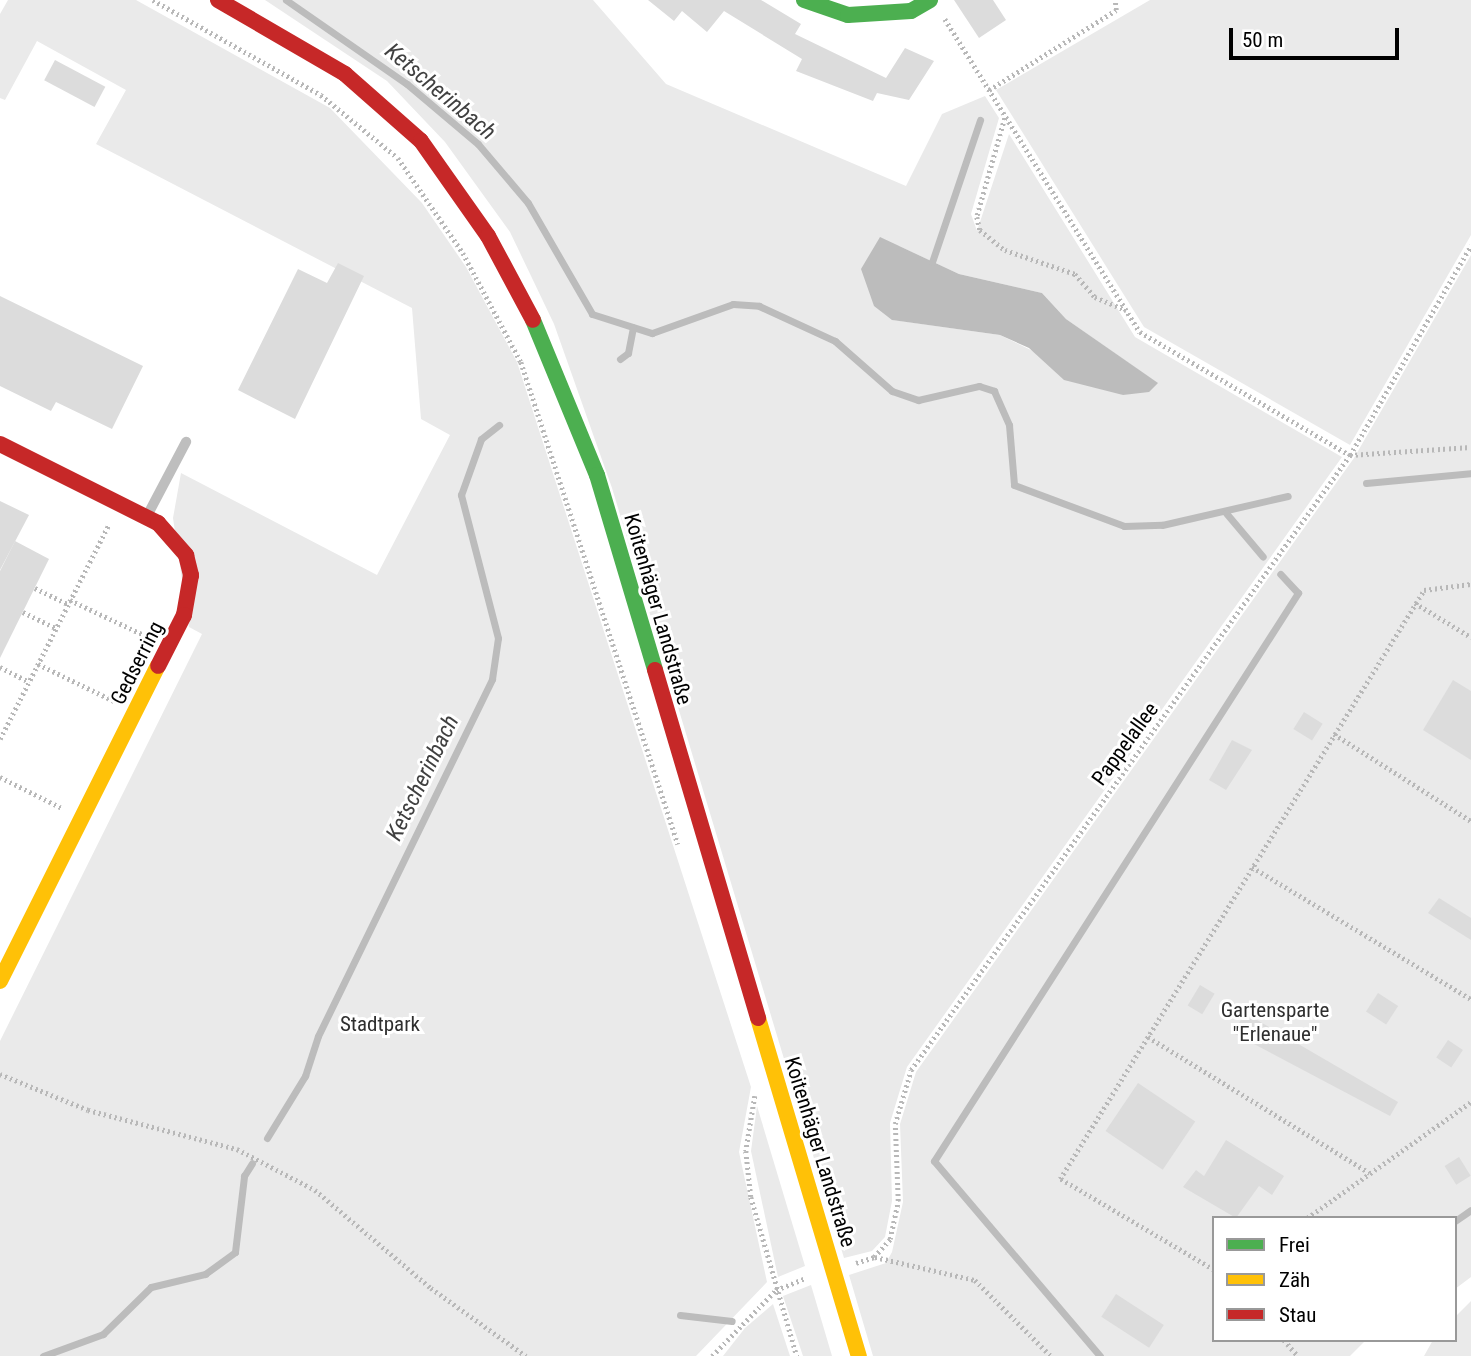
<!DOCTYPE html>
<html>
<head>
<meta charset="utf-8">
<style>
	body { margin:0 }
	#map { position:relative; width:1471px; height:1356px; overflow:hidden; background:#fff; font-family:"Roboto Condensed",sans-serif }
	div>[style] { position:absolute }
	.green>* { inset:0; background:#eaeaea }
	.water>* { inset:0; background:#bcbcbc }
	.stream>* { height:7px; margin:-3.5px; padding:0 3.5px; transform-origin:3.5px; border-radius:3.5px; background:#bcbcbc }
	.building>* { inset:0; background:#dcdcdc; transform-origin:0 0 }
	.path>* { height:4.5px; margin-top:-2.25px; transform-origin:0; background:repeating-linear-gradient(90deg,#b8b8b8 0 2px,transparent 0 5.5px) }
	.lane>* { height:10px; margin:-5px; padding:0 5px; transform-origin:5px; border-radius:5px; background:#bebebe }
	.fast>* { height:16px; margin:-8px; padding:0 8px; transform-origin:8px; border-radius:8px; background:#4caf50 }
	.slow>* { height:16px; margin:-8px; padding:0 8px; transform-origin:8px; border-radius:8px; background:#ffc107 }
	.jam>* { height:16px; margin:-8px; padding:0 8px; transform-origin:8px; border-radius:8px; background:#c62828 }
	span { translate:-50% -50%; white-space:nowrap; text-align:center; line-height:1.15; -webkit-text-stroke:6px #fff; paint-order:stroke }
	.street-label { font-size:21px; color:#000 }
	.park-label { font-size:21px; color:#2f2f2f }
	.water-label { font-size:23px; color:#404040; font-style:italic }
	.legend { position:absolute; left:1212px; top:1216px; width:245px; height:126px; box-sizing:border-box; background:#fff; border:2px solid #999; margin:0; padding:9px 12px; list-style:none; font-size:21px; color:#000 }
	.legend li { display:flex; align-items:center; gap:14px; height:35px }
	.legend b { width:35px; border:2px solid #999 }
	.scale { position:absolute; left:1229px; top:28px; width:170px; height:32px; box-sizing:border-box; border:4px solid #000; border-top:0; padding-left:9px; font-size:21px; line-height:24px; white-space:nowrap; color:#000; -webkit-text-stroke:5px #fff; paint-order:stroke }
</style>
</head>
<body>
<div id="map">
	<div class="green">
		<div style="clip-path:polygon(8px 0,136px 0,330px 108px,422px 203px,466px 267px,517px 362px,751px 1087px,739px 1152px,767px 1282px,696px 1356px,0 1356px,0 1041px,202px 634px,189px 627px,173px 518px,181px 473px,377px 575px,450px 435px,421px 419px,412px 308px,96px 144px,126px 90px,37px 41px,5px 100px,0 98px,0 14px)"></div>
		<div style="clip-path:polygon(evenodd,265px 0,593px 0,666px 84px,906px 186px,942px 114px,985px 96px,999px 118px,971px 214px,977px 231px,1009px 134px,1135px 337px,1342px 457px,907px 1067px,890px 1123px,892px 1201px,885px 1237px,872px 1251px,844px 1258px,612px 488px,554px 324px,510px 232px,445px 142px,387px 81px,265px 0,899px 246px,959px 274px,1042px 293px,1066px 319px,1157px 383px,1123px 395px,1000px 335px,893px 320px,899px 246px)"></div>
		<div style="clip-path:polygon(1150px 0,1471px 0,1471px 235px,1350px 445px,1144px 327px,996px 90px)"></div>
		<div style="clip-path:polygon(1471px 255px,1471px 1277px,1455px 1289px,1455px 1218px,1214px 1218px,1214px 1340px,1366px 1340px,1350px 1356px,873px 1356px,849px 1275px,886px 1263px,892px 1252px,903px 1202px,900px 1124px,916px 1072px,1354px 458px)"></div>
		<div style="clip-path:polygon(757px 1106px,805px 1266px,778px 1277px,751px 1151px)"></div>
		<div style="clip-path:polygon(811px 1285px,832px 1356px,803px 1356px,783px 1296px)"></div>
		<div style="clip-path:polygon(1471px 1301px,1471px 1356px,1424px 1356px,1433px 1340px,1455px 1340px,1455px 1317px)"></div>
		<div style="clip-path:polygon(773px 1304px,790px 1356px,723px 1356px,745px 1328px)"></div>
	</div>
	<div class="water">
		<div style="clip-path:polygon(880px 237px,959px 274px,1042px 293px,1066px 319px,1158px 383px,1149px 392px,1123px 395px,1064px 380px,1029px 348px,1000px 335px,892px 320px,874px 306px,861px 269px)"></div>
	</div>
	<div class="stream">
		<div style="left:286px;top:0;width:147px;rotate:34.8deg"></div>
		<div style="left:407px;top:84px;width:93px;rotate:40.2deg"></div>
		<div style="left:478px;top:144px;width:77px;rotate:49.7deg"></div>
		<div style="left:528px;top:203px;width:128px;rotate:60deg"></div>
		<div style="left:592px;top:314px;width:63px;rotate:17.6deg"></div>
		<div style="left:652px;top:333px;width:86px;rotate:-19.7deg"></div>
		<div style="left:733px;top:304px;width:26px;rotate:4deg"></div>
		<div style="left:759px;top:306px;width:84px;rotate:24.7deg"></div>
		<div style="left:835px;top:341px;width:76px;rotate:41.3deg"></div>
		<div style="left:892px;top:391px;width:28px;rotate:19deg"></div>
		<div style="left:918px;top:400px;width:63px;rotate:-12.9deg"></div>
		<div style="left:979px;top:386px;width:16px;rotate:18deg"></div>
		<div style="left:994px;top:391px;width:37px;rotate:66deg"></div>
		<div style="left:1009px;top:425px;width:60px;rotate:85.2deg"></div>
		<div style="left:1014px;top:485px;width:117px;rotate:20.4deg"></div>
		<div style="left:1124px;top:526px;width:38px;rotate:-2deg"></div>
		<div style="left:1162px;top:525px;width:129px;rotate:-13deg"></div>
		<div style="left:932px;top:262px;width:150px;rotate:-71.3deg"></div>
		<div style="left:620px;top:359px;width:10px;rotate:-37deg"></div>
		<div style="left:628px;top:353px;width:26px;rotate:-79deg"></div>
		<div style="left:1366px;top:483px;width:105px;rotate:-5.4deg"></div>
		<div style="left:1226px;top:513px;width:57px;rotate:49.9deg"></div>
		<div style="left:267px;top:1138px;width:73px;rotate:-58.5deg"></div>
		<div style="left:305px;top:1076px;width:42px;rotate:-72deg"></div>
		<div style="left:318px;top:1036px;width:397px;rotate:-64deg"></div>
		<div style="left:492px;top:679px;width:41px;rotate:-81.7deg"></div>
		<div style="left:498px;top:638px;width:148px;rotate:-104.5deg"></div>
		<div style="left:461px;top:495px;width:59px;rotate:-70.3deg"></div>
		<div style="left:481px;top:439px;width:23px;rotate:-38deg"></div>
		<div style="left:1455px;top:1221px;width:19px;rotate:-35deg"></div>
		<div style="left:680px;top:1315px;width:52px;rotate:6.6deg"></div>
		<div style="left:43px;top:1356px;width:64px;rotate:-20.1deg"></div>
		<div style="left:103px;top:1334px;width:67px;rotate:-44.4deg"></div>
		<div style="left:151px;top:1287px;width:56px;rotate:-13.5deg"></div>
		<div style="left:205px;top:1274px;width:37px;rotate:-36deg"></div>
		<div style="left:235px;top:1252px;width:77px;rotate:-83.2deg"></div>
		<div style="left:244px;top:1176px;width:15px;rotate:-58deg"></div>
		<div style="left:1100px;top:1356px;width:256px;rotate:-130.4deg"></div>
		<div style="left:934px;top:1161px;width:675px;rotate:-57.35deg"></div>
		<div style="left:1298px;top:593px;width:26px;rotate:-133deg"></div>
	</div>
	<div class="building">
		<div style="clip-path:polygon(648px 0,761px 0,801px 24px,795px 34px,886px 78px,905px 48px,934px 61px,909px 100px,877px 93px,873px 101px,796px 71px,802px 59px,724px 11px,707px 32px,682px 11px,674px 21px)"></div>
		<div style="clip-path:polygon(954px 0,993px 0,1006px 20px,979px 38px)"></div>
		<div style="left:55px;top:60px;width:57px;height:23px;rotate:28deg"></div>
		<div style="clip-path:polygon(338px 263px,364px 276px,295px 419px,238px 390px,298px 269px,327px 283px)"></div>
		<div style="clip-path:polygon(0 296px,143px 366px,112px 429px,56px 402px,51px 411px,0 386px)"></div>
		<div style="clip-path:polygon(0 501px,29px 515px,0 570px)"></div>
		<div style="clip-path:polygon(15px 541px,49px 559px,0 658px,0 571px)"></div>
		<div style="clip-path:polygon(1453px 680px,1471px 691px,1471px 760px,1423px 730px)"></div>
		<div style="left:1304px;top:712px;width:22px;height:20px;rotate:32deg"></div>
		<div style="clip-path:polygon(1232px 740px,1252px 750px,1226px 790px,1209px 780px)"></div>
		<div style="clip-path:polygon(1439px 898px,1471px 918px,1471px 940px,1428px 913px)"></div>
		<div style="left:1200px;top:985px;width:17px;height:24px;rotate:31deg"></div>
		<div style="left:1378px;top:993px;width:24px;height:22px;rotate:33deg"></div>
		<div style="clip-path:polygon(1245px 1013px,1398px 1102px,1390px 1116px,1233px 1033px)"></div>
		<div style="left:1448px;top:1040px;width:18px;height:21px;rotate:34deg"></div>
		<div style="left:1138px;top:1083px;width:69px;height:58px;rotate:34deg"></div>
		<div style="clip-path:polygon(1226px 1140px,1284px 1176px,1272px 1195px,1259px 1186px,1236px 1218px,1183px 1187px,1196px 1170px,1204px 1176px)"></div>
		<div style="left:1459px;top:1157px;width:22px;height:17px;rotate:58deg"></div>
		<div style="left:1116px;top:1294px;width:57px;height:27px;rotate:33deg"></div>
	</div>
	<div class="path">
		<div style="left:153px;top:0;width:193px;rotate:29.5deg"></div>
		<div style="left:321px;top:95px;width:99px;rotate:39.3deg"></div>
		<div style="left:398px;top:158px;width:115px;rotate:55.6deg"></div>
		<div style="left:463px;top:253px;width:123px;rotate:62deg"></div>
		<div style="left:521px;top:362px;width:507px;rotate:71.96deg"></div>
		<div style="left:945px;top:19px;width:369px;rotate:58.1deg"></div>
		<div style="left:1140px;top:332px;width:243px;rotate:30.4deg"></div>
		<div style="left:1350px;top:455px;width:121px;rotate:-3.8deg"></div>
		<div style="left:989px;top:90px;width:150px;rotate:-32.2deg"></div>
		<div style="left:1116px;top:10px;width:10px;rotate:-96deg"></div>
		<div style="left:1005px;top:118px;width:103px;rotate:105.8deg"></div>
		<div style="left:977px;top:217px;width:13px;rotate:77deg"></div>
		<div style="left:980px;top:230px;width:32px;rotate:39deg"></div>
		<div style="left:1005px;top:250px;width:74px;rotate:18.9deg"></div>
		<div style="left:1075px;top:274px;width:30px;rotate:49deg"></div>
		<div style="left:1095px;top:297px;width:34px;rotate:23deg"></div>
		<div style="left:35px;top:588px;width:37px;rotate:26deg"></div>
		<div style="left:70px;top:600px;width:86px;rotate:25.4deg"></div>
		<div style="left:1415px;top:603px;width:66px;rotate:31.3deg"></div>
		<div style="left:23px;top:612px;width:37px;rotate:26deg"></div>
		<div style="left:38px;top:664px;width:87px;rotate:26deg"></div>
		<div style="left:0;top:667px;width:33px;rotate:27deg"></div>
		<div style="left:1334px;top:734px;width:162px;rotate:32.4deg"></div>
		<div style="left:0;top:739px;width:239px;rotate:-63.1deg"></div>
		<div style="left:0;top:777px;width:69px;rotate:26.6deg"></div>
		<div style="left:1252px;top:867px;width:256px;rotate:31.1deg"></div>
		<div style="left:1148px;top:1037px;width:260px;rotate:31.5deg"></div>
		<div style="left:0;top:1074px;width:95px;rotate:22.2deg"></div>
		<div style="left:88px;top:1110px;width:154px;rotate:14.7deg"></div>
		<div style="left:237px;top:1149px;width:88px;rotate:27.7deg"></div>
		<div style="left:315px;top:1190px;width:152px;rotate:40.2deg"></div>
		<div style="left:431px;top:1288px;width:117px;rotate:35.6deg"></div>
		<div style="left:755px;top:1096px;width:56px;rotate:99.3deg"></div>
		<div style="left:746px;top:1151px;width:46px;rotate:83.8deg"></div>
		<div style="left:751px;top:1197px;width:166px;rotate:73.9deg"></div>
		<div style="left:1307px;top:1218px;width:201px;rotate:-35.3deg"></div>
		<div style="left:875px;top:1257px;width:103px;rotate:13deg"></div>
		<div style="left:975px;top:1280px;width:107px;rotate:45deg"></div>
		<div style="left:856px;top:1263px;width:19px;rotate:-18deg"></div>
		<div style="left:874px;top:1257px;width:24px;rotate:-48deg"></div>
		<div style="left:890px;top:1239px;width:39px;rotate:-78deg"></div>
		<div style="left:898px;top:1201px;width:77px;rotate:-92.2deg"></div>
		<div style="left:895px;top:1124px;width:56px;rotate:-73.5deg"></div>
		<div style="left:911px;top:1070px;width:756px;rotate:-54.48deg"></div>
		<div style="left:1350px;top:455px;width:242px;rotate:-60deg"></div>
		<div style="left:1214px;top:1270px;width:179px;rotate:-149.4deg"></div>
		<div style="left:1060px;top:1179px;width:692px;rotate:-58.28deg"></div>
		<div style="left:1424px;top:590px;width:47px;rotate:-7.3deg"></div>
		<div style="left:1284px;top:1340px;width:21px;rotate:49deg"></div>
		<div style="left:712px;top:1356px;width:92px;rotate:-45.9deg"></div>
		<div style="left:776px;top:1290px;width:32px;rotate:-22deg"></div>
	</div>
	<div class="lane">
		<div style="left:147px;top:516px;width:84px;rotate:-62.2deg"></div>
	</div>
	<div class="fast">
		<div style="left:804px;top:0;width:46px;rotate:18.8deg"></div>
		<div style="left:848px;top:15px;width:63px;rotate:-3.6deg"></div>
		<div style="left:911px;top:11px;width:22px;rotate:-30deg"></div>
		<div style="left:533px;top:320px;width:168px;rotate:67.6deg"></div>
		<div style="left:597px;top:475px;width:203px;rotate:73.4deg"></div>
	</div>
	<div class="slow">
		<div style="left:0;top:981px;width:352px;rotate:-63.4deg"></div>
		<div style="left:758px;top:1018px;width:353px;rotate:73.4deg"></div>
	</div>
	<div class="jam">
		<div style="left:218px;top:0;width:147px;rotate:30.2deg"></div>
		<div style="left:345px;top:74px;width:101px;rotate:41.4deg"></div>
		<div style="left:421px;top:141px;width:116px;rotate:54.8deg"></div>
		<div style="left:488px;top:236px;width:95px;rotate:61.8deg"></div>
		<div style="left:0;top:444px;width:177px;rotate:26.6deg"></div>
		<div style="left:158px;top:523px;width:43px;rotate:48.8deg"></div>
		<div style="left:186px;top:555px;width:21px;rotate:76deg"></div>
		<div style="left:191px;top:575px;width:41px;rotate:99.9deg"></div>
		<div style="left:184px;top:615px;width:57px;rotate:117deg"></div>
		<div style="left:655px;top:670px;width:363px;rotate:73.5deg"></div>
	</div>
	<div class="street-label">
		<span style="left:658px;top:609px;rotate:74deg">Koitenhäger Landstraße</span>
		<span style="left:137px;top:663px;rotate:-63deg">Gedserring</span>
		<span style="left:1125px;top:744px;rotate:-54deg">Pappelallee</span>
		<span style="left:820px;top:1152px;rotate:73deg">Koitenhäger Landstraße</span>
	</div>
	<div class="park-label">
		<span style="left:1275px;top:1022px">Gartensparte<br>"Erlenaue"</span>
		<span style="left:380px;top:1024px">Stadtpark</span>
	</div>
	<div class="water-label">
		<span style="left:440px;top:92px;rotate:40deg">Ketscherinbach</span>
		<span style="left:423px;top:778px;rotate:-64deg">Ketscherinbach</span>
	</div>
	<ul class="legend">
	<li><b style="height:9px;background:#4caf50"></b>Frei</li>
	<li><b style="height:9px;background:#ffc107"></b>Zäh</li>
	<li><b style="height:9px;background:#c62828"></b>Stau</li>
	</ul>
	<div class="scale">50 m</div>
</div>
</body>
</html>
